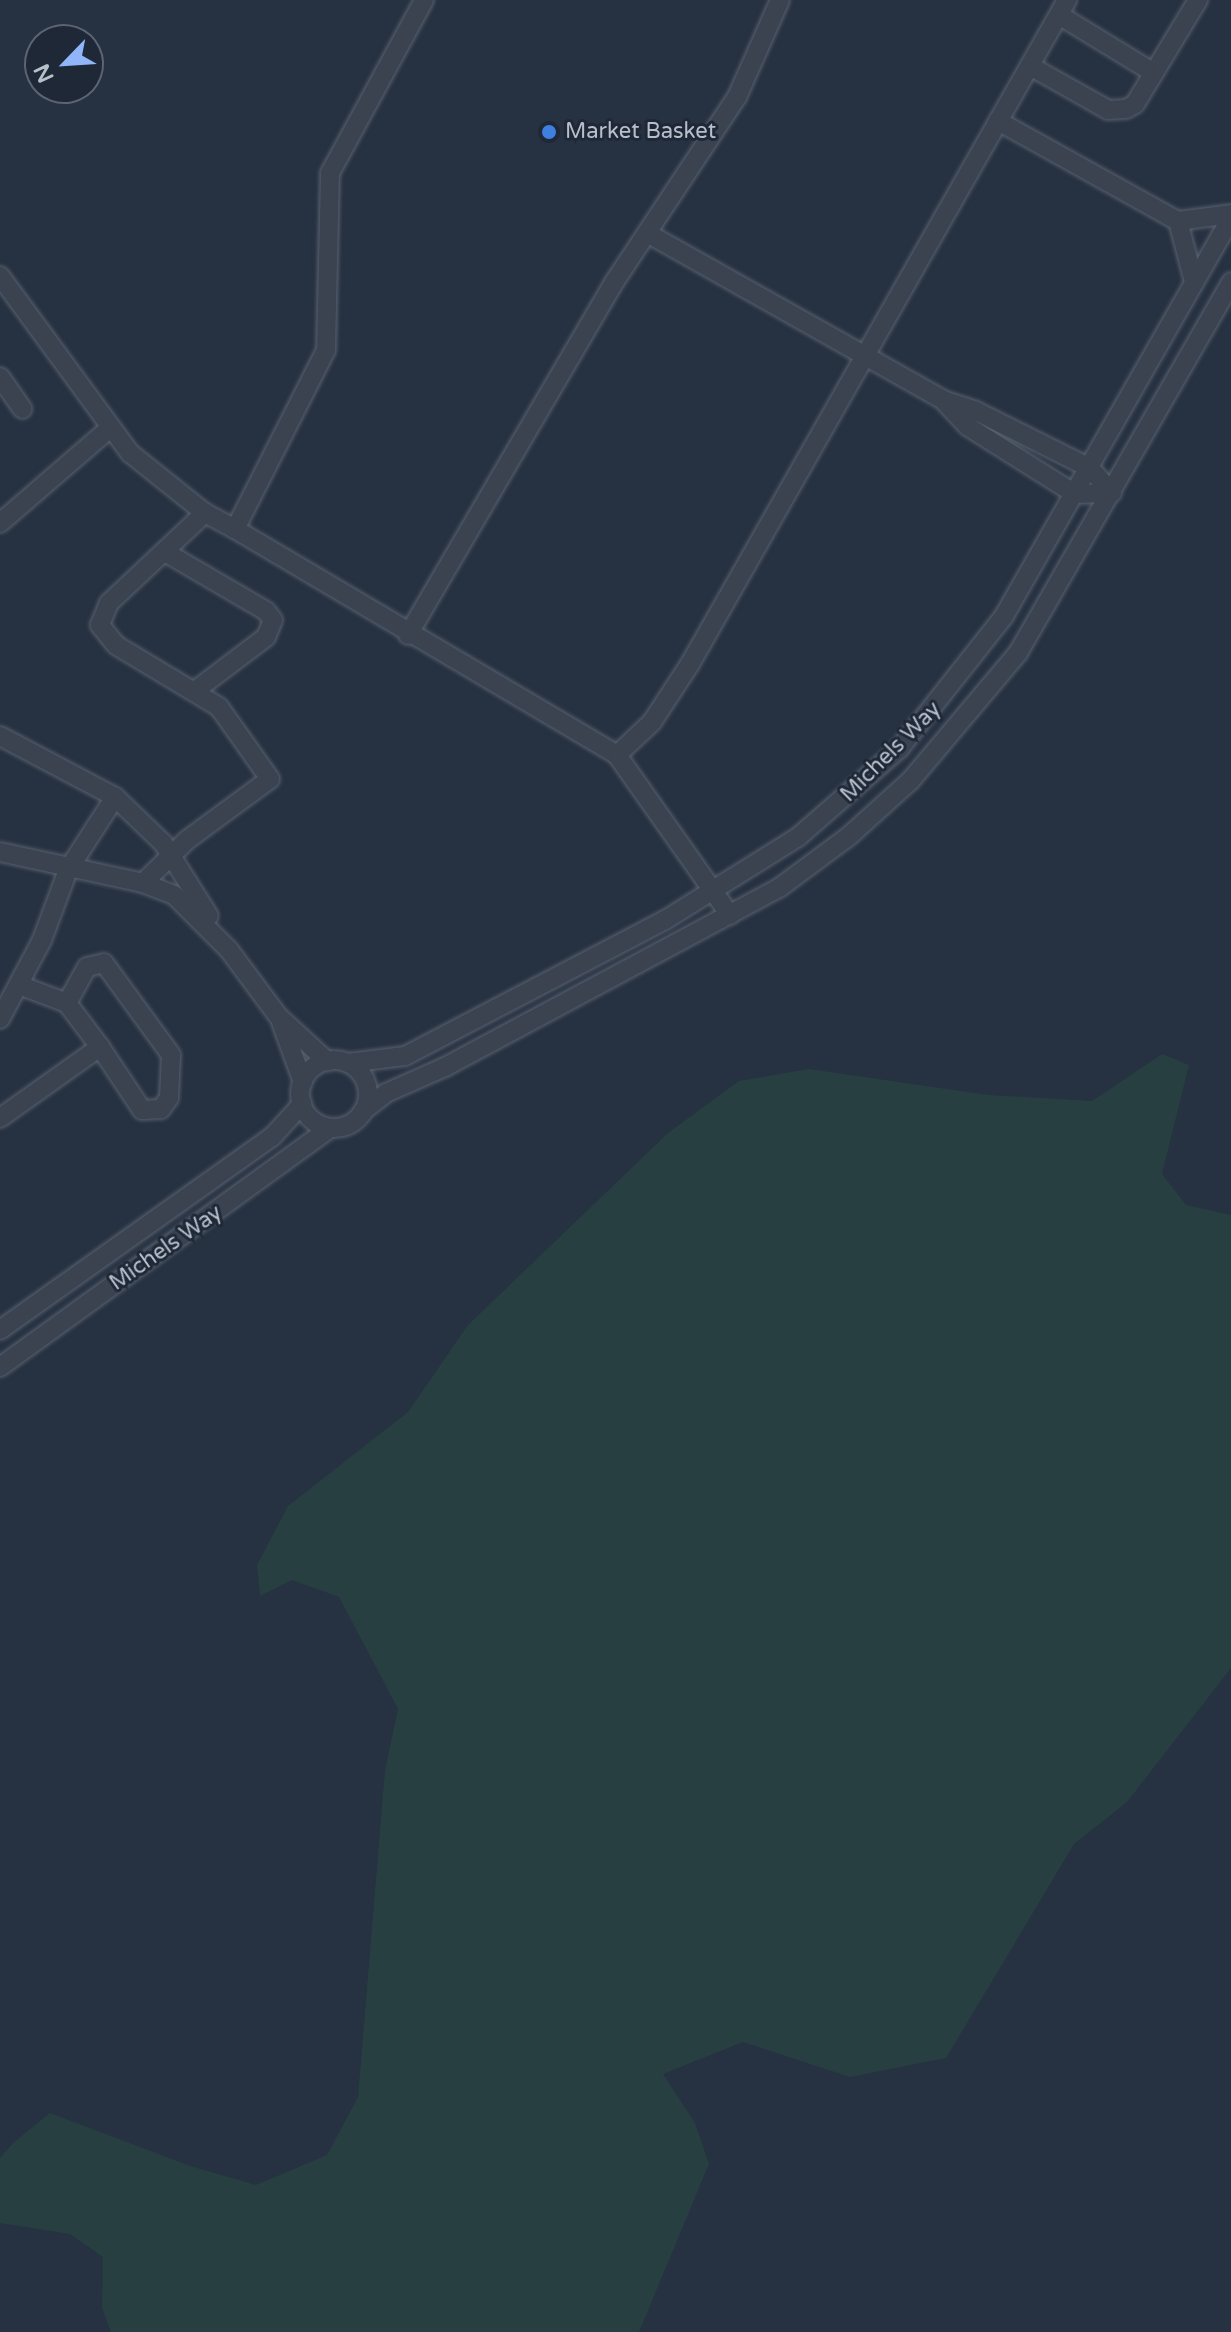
<!DOCTYPE html>
<html>
<head>
<meta charset="utf-8">
<style>
	body { margin:0 }
	#map { position:relative; width:1231px; height:2332px; overflow:hidden; background:#263141; font-family:"Varela Round",sans-serif }
	div>[style] { position:absolute }
	.green>* { inset:0; background:#283f42 }
	.roads { filter:drop-shadow(0 0 2px #58616e) drop-shadow(0 0 2px #58616e) }
	.minor>* { height:18px; margin:-9px; padding:0 9px; transform-origin:9px; border-radius:9px; background:#3b4351 }
	.minor>.ring { margin:-9px; padding:0; box-sizing:content-box; background:none; border:18px solid #3b4351; border-radius:50% }
	.dots>* { width:22px; height:22px; translate:-50% -50%; box-sizing:border-box; border:4px solid #1f2837; border-radius:50% }
	span { translate:-50% -50%; white-space:nowrap; text-align:center; line-height:1.15; -webkit-text-stroke:6px #1f2837; paint-order:stroke }
	.poi-label { font-size:22px; color:#b7bfcb }
	.left { translate:0 -50%; text-align:left }
	.street-label { font-size:22px; color:#b7bfcb }
	.north { position:absolute; left:24px; top:24px; width:80px; height:80px; box-sizing:border-box; background:#1f2837; border:2px solid #5c6472; border-radius:50%; rotate:245deg; font-size:22px; font-weight:700; line-height:32px; text-align:center; color:#b7bfcb }
	.north::after { content:''; display:block; margin:auto; width:28px; height:36px; background:#90b5f8; clip-path:polygon(50% 0,100% 100%,50% 72%,0 100%) }
</style>
</head>
<body>
<div id="map">
	<div class="green">
		<div style="clip-path:polygon(1162px 1054px,1189px 1065px,1162px 1174px,1186px 1205px,1231px 1215px,1231px 1668px,1127px 1802px,1074px 1844px,946px 2058px,850px 2077px,743px 2042px,663px 2074px,695px 2123px,709px 2164px,639px 2332px,111px 2332px,102px 2308px,103px 2257px,70px 2234px,0 2223px,0 2158px,13px 2143px,50px 2113px,190px 2166px,256px 2185px,327px 2155px,358px 2097px,385px 1770px,398px 1709px,339px 1597px,292px 1580px,260px 1596px,257px 1565px,288px 1506px,408px 1412px,468px 1325px,668px 1133px,739px 1081px,809px 1069px,988px 1095px,1092px 1101px)"></div>
	</div>
	<div class="roads">
		<div class="minor">
			<div style="left:424px;top:0;width:197px;rotate:118.5deg"></div>
			<div style="left:330px;top:173px;width:177px;rotate:91.3deg"></div>
			<div style="left:326px;top:350px;width:201px;rotate:116.9deg"></div>
			<div style="left:235px;top:529px;width:444px;rotate:30.6deg"></div>
			<div style="left:617px;top:755px;width:196px;rotate:54.8deg"></div>
			<div style="left:1059px;top:15px;width:111px;rotate:31.4deg"></div>
			<div style="left:1030px;top:66px;width:90px;rotate:29.4deg"></div>
			<div style="left:1108px;top:110px;width:18px;rotate:-3deg"></div>
			<div style="left:1126px;top:109px;width:10px;rotate:-29deg"></div>
			<div style="left:1135px;top:104px;width:122px;rotate:-58.8deg"></div>
			<div style="left:998px;top:121px;width:206px;rotate:29.1deg"></div>
			<div style="left:1178px;top:221px;width:53px;rotate:-7.5deg"></div>
			<div style="left:1178px;top:221px;width:63px;rotate:75.3deg"></div>
			<div style="left:647px;top:233px;width:340px;rotate:29.4deg"></div>
			<div style="left:943px;top:400px;width:35px;rotate:18deg"></div>
			<div style="left:976px;top:411px;width:127px;rotate:26.6deg"></div>
			<div style="left:1090px;top:468px;width:33px;rotate:49deg"></div>
			<div style="left:0;top:276px;width:220px;rotate:53.7deg"></div>
			<div style="left:130px;top:453px;width:96px;rotate:38.7deg"></div>
			<div style="left:205px;top:513px;width:34px;rotate:28deg"></div>
			<div style="left:0;top:377px;width:39px;rotate:55deg"></div>
			<div style="left:945px;top:402px;width:33px;rotate:47deg"></div>
			<div style="left:967px;top:426px;width:128px;rotate:32.2deg"></div>
			<div style="left:1075px;top:494px;width:37px;rotate:-2deg"></div>
			<div style="left:0;top:523px;width:144px;rotate:-40.8deg"></div>
			<div style="left:165px;top:552px;width:117px;rotate:30.3deg"></div>
			<div style="left:266px;top:611px;width:11px;rotate:52deg"></div>
			<div style="left:273px;top:620px;width:18px;rotate:112deg"></div>
			<div style="left:266px;top:637px;width:88px;rotate:142.9deg"></div>
			<div style="left:408px;top:635px;width:410px;rotate:-59.7deg"></div>
			<div style="left:615px;top:281px;width:221px;rotate:-56.5deg"></div>
			<div style="left:737px;top:97px;width:106px;rotate:-66.1deg"></div>
			<div style="left:0;top:736px;width:130px;rotate:27.9deg"></div>
			<div style="left:115px;top:797px;width:66px;rotate:43.8deg"></div>
			<div style="left:163px;top:843px;width:86px;rotate:57.8deg"></div>
			<div style="left:617px;top:755px;width:48px;rotate:-43.3deg"></div>
			<div style="left:652px;top:722px;width:69px;rotate:-56.8deg"></div>
			<div style="left:690px;top:664px;width:764px;rotate:-60.41deg"></div>
			<div style="left:0;top:852px;width:146px;rotate:12.2deg"></div>
			<div style="left:143px;top:883px;width:33px;rotate:21deg"></div>
			<div style="left:174px;top:895px;width:78px;rotate:45deg"></div>
			<div style="left:229px;top:950px;width:82px;rotate:53.4deg"></div>
			<div style="left:278px;top:1016px;width:67px;rotate:42.6deg"></div>
			<div style="left:143px;top:883px;width:62px;rotate:-44.3deg"></div>
			<div style="left:187px;top:840px;width:103px;rotate:-36.3deg"></div>
			<div style="left:270px;top:779px;width:88px;rotate:-125.3deg"></div>
			<div style="left:219px;top:707px;width:120px;rotate:-149deg"></div>
			<div style="left:116px;top:645px;width:26px;rotate:-129deg"></div>
			<div style="left:100px;top:625px;width:24px;rotate:-68deg"></div>
			<div style="left:109px;top:603px;width:132px;rotate:-43.2deg"></div>
			<div style="left:67px;top:1003px;width:41px;rotate:-60.9deg"></div>
			<div style="left:87px;top:967px;width:17px;rotate:-13deg"></div>
			<div style="left:104px;top:963px;width:114px;rotate:53.9deg"></div>
			<div style="left:171px;top:1055px;width:43px;rotate:92.7deg"></div>
			<div style="left:169px;top:1098px;width:14px;rotate:126deg"></div>
			<div style="left:161px;top:1109px;width:19px;rotate:177deg"></div>
			<div style="left:142px;top:1110px;width:76px;rotate:-123.7deg"></div>
			<div style="left:0;top:1019px;width:89px;rotate:-62deg"></div>
			<div style="left:42px;top:940px;width:75px;rotate:-69.6deg"></div>
			<div style="left:68px;top:870px;width:87px;rotate:-57.2deg"></div>
			<div style="left:281px;top:1022px;width:64px;rotate:69.9deg"></div>
			<div class="ring" style="left:300px;top:1060px;width:50px;height:50px"></div>
			<div style="left:348px;top:1063px;width:57px;rotate:-7deg"></div>
			<div style="left:405px;top:1056px;width:293px;rotate:-27.6deg"></div>
			<div style="left:665px;top:920px;width:157px;rotate:-32deg"></div>
			<div style="left:798px;top:837px;width:134px;rotate:-41.1deg"></div>
			<div style="left:899px;top:749px;width:169px;rotate:-51.7deg"></div>
			<div style="left:1004px;top:616px;width:458px;rotate:-60.3deg"></div>
			<div style="left:363px;top:1111px;width:29px;rotate:-38deg"></div>
			<div style="left:386px;top:1093px;width:64px;rotate:-23.8deg"></div>
			<div style="left:445px;top:1067px;width:379px;rotate:-28.2deg"></div>
			<div style="left:779px;top:888px;width:86px;rotate:-36.5deg"></div>
			<div style="left:848px;top:837px;width:85px;rotate:-42.1deg"></div>
			<div style="left:911px;top:780px;width:166px;rotate:-49.9deg"></div>
			<div style="left:1018px;top:653px;width:428px;rotate:-60.1deg"></div>
			<div style="left:0;top:1118px;width:123px;rotate:-35.4deg"></div>
			<div style="left:100px;top:1047px;width:55px;rotate:-126.9deg"></div>
			<div style="left:67px;top:1003px;width:51px;rotate:-159.4deg"></div>
			<div style="left:0;top:1330px;width:334px;rotate:-35.4deg"></div>
			<div style="left:272px;top:1137px;width:45px;rotate:-47.7deg"></div>
			<div style="left:0;top:1367px;width:407px;rotate:-35.9deg"></div>
		</div>
	</div>
	<div class="dots">
		<div style="left:549px;top:132px;background:#3f7fe0"></div>
	</div>
	<div class="poi-label">
		<span class="left" style="left:565px;top:132px">Market Basket</span>
	</div>
	<div class="street-label">
		<span style="left:891px;top:752px;rotate:-45deg">Michels Way</span>
		<span style="left:166px;top:1248px;rotate:-35deg">Michels Way</span>
	</div>
	<div class="north">N</div>
</div>
</body>
</html>
